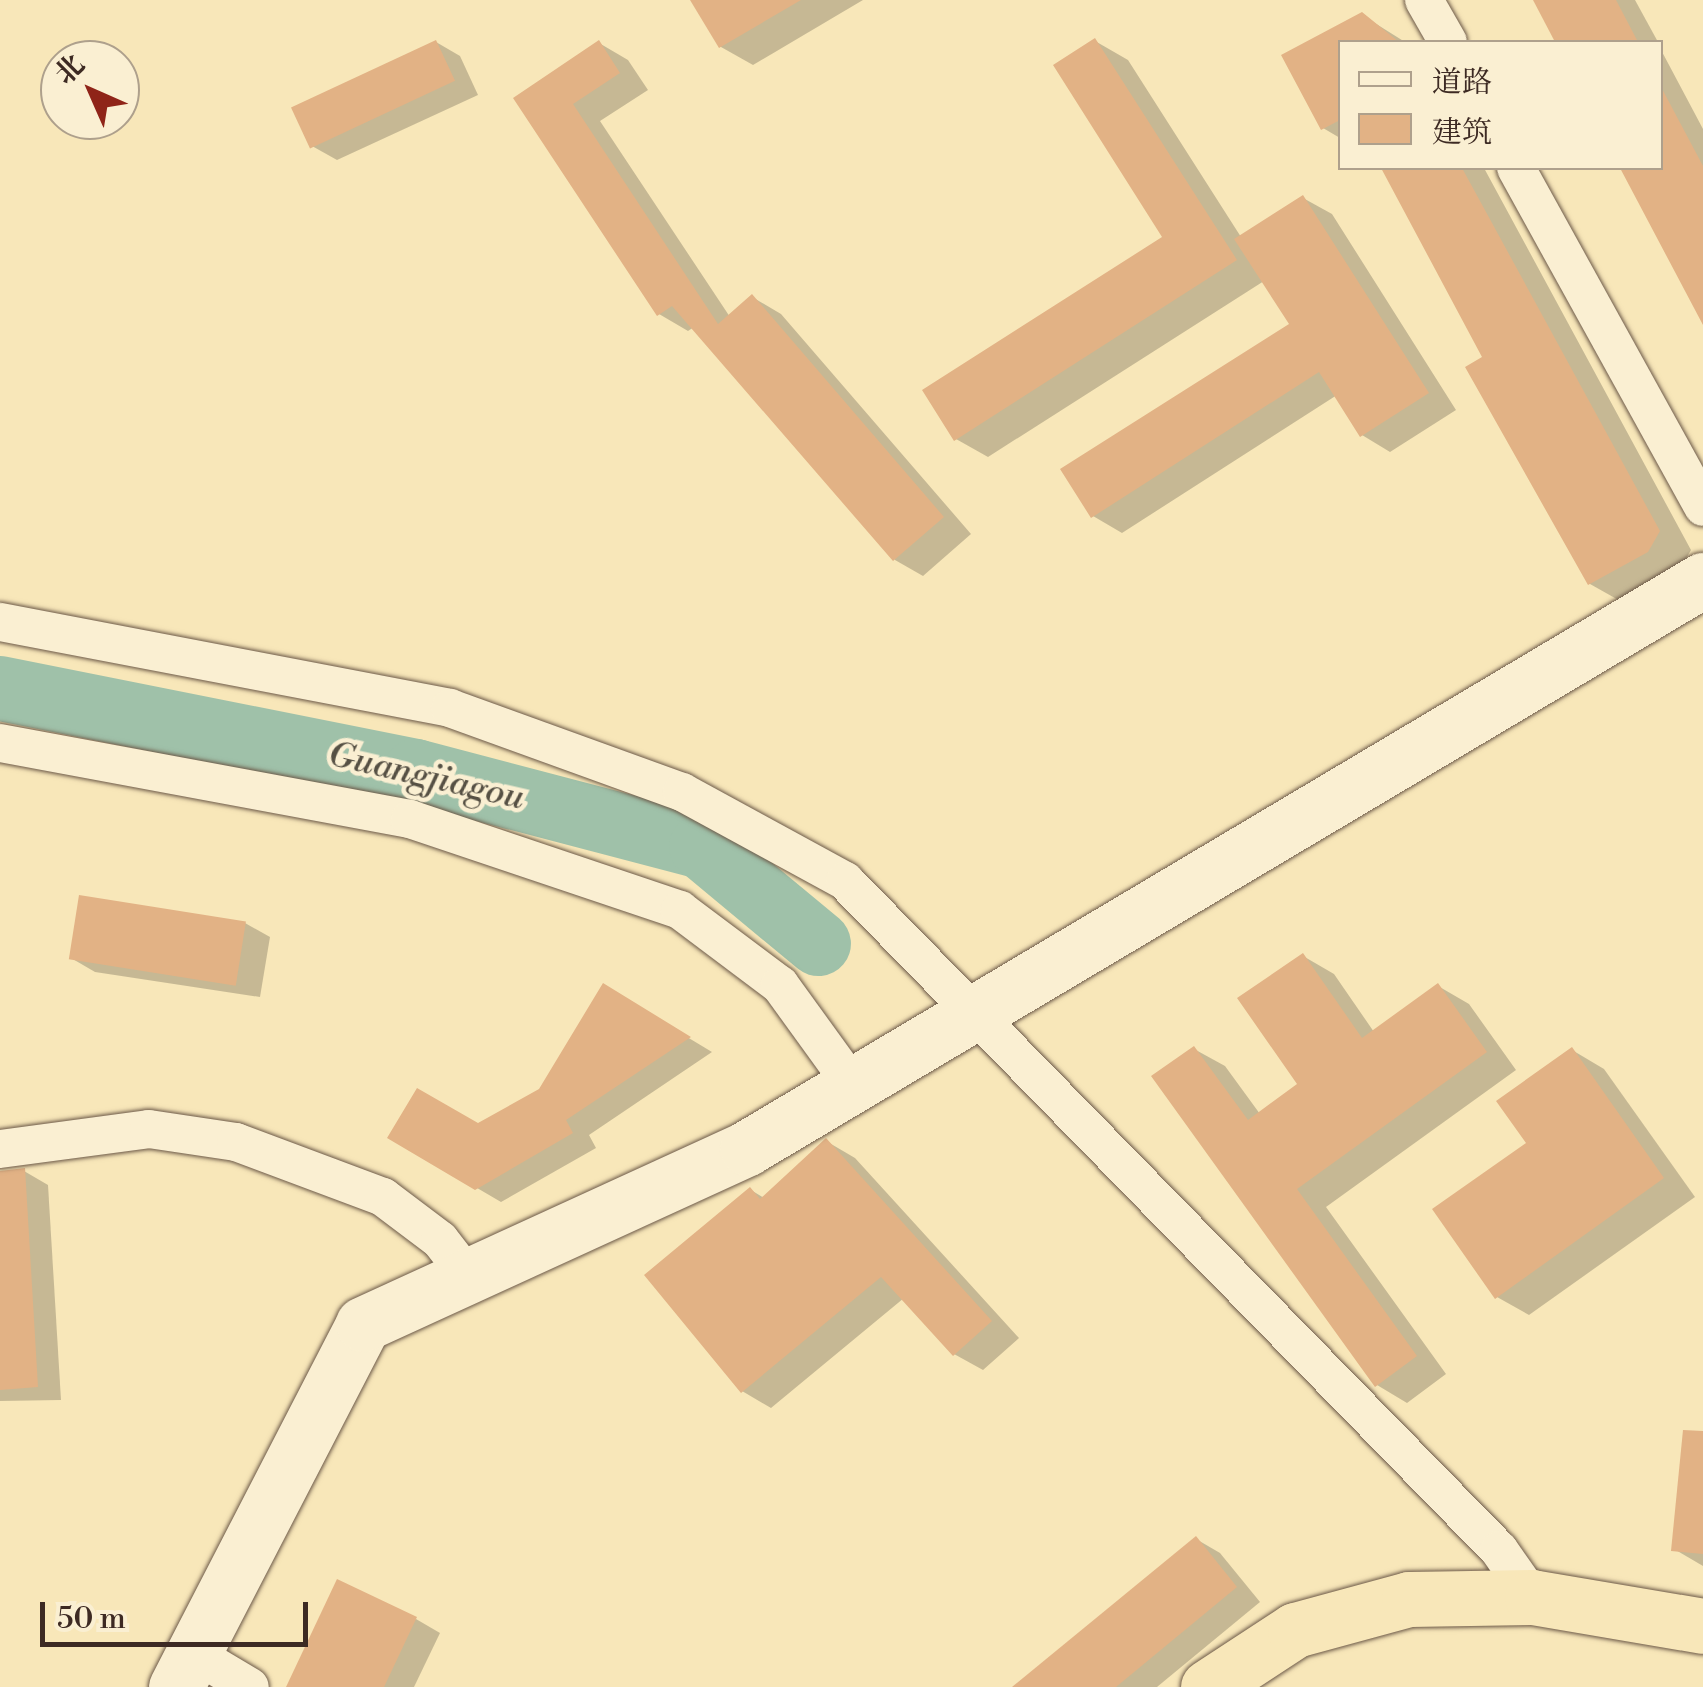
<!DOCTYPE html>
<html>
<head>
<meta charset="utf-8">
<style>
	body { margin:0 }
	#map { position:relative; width:1703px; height:1687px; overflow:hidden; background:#f8e7b9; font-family:"Libre Bodoni","Noto Serif SC",serif }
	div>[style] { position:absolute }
	.shadow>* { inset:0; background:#0003 }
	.river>* { height:65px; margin:-32.5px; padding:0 32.5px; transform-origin:32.5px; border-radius:32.5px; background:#9fc1a9 }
	.building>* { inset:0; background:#e2b285; transform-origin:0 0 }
	.roads { filter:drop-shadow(0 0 2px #6c5948) drop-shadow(0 0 2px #6c5948) }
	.street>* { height:38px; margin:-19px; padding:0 19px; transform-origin:19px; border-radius:19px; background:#faefd2 }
	.secondary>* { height:55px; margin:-27.5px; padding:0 27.5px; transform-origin:27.5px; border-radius:27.5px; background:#faefd2 }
	.highway>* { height:55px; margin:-27.5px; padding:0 27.5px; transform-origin:27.5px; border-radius:27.5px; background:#f8e7b9 }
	span { translate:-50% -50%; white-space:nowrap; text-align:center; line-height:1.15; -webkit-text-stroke:9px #faefd2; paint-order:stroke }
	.water-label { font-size:35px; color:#565044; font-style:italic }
	.legend { position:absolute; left:1338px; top:40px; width:325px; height:130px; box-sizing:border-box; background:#faefd2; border:2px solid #aea08c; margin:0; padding:12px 18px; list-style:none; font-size:30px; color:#3d2a23 }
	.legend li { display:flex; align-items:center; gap:20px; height:50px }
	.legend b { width:50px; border:2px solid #aea08c }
	.north { position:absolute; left:40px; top:40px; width:100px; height:100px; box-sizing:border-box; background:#faefd2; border:2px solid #aea08c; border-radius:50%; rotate:315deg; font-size:28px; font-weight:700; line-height:40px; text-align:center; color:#3d2a23 }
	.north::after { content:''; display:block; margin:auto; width:35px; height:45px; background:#8f2418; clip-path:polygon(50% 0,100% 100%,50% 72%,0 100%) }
	.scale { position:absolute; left:40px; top:1602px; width:268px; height:45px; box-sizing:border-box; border:5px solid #3d2a23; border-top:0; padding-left:12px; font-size:30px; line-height:35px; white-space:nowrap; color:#3d2a23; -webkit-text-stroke:8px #faefd2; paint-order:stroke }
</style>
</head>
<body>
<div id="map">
	<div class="shadow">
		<div style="clip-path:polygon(693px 0,863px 0,753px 65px,721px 47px)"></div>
		<div style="clip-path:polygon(1535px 0,1635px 0,1658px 42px,1558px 42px)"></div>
		<div style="clip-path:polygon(1362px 15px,1405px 42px,1340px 42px,1340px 138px,1323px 128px,1285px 56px)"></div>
		<div style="clip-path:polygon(1095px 41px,1128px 60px,1241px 237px,1303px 198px,1332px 214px,1456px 410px,1390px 452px,1362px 435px,1337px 395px,1122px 533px,1093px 516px,1292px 325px,1264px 281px,988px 457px,956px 439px,1165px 237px)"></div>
		<div style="clip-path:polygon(436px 42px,460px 56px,478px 95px,337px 160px,312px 146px)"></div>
		<div style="clip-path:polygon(599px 43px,628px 60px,648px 90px,600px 121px,730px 317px,752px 297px,781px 314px,971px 534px,923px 576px,895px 560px,694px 327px,688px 331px,659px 314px,516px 99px)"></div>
		<div style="clip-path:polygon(1660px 48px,1703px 129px,1703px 320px,1623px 168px,1660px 168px)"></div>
		<div style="clip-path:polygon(1384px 168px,1484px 168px,1691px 550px,1680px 569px,1622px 602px,1590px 584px,1486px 358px)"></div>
		<div style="clip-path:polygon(245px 923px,270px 937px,260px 997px,95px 972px,71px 958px)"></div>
		<div style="clip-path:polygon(1303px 956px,1334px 974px,1374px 1032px,1438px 986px,1469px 1004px,1516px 1070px,1326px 1207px,1446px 1374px,1407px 1403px,1377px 1385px,1194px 1049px,1225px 1066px,1260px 1114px,1301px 1085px)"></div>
		<div style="clip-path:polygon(604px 987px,712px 1052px,589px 1135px,596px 1148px,501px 1202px,390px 1137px,478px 1126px,541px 1091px)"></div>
		<div style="clip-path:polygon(1572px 1050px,1604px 1069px,1695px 1197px,1529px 1315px,1497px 1297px,1529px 1144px)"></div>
		<div style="clip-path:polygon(826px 1141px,855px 1158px,1019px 1338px,983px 1370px,954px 1354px,904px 1298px,771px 1408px,742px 1391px,751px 1190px,764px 1198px)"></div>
		<div style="clip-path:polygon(0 1171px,24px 1171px,48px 1185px,61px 1400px,0 1401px)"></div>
		<div style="clip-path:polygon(1703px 1463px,1703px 1566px,1674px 1549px)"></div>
		<div style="clip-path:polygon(1196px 1539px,1220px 1553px,1260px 1602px,1157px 1687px,1016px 1687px)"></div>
		<div style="clip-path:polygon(416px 1619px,440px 1633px,414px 1687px,289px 1687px)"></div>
	</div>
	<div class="river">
		<div style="left:0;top:688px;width:423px;rotate:11.3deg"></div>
		<div style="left:415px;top:771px;width:296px;rotate:14.7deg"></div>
		<div style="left:701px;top:846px;width:152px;rotate:39.7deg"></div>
	</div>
	<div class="building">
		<div style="clip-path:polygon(690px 0,801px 0,719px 48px)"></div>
		<div style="clip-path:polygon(1533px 0,1616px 0,1638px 42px,1555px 42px)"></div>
		<div style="clip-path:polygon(1362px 12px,1399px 42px,1340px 42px,1340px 120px,1321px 130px,1281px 55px)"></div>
		<div style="clip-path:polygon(1095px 38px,1237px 260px,954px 441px,922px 390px,1162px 237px,1053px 65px)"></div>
		<div style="left:436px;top:40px;width:45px;height:160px;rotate:65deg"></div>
		<div style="clip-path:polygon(599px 40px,620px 73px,573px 104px,718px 324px,752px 294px,944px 517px,893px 561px,672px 306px,657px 316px,513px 98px)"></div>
		<div style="clip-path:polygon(1660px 85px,1703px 166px,1703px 325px,1620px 168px,1660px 168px)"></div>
		<div style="clip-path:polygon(1381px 168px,1462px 168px,1660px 531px,1648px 552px,1588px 585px,1465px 367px,1482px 357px)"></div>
		<div style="clip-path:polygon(1303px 195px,1429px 393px,1360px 437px,1319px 372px,1091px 518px,1060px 469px,1289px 324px,1234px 239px)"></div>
		<div style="left:79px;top:895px;width:169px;height:65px;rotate:9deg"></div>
		<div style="clip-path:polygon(1303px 953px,1362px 1038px,1438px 983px,1487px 1052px,1297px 1189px,1417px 1356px,1375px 1387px,1151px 1076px,1194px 1046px,1248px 1120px,1297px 1084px,1237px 998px)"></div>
		<div style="clip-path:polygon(603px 983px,691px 1037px,566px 1120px,573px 1133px,475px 1190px,387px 1138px,417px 1088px,478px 1123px,539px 1089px)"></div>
		<div style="clip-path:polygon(1572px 1047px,1664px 1178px,1495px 1299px,1432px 1209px,1526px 1143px,1496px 1101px)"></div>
		<div style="clip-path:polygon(826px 1138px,992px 1321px,953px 1356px,881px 1277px,741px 1393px,644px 1275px,750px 1187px,760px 1199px)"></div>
		<div style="clip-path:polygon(25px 1168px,38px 1387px,0 1390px,0 1171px)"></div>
		<div style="clip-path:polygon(1683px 1430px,1703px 1431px,1703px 1554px,1671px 1551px)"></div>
		<div style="clip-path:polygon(1196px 1536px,1237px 1587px,1116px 1687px,1012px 1687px)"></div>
		<div style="clip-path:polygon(337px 1579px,417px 1617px,384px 1687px,286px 1687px)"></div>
	</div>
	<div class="roads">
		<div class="street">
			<div style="left:1424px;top:0;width:48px;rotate:60.3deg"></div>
			<div style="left:1516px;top:168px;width:387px;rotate:61.1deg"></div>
			<div style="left:0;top:622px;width:458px;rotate:10.8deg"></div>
			<div style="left:450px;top:708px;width:247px;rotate:19.9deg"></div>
			<div style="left:682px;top:792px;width:186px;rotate:28.6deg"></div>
			<div style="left:845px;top:881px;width:936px;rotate:45.65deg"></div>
			<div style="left:1499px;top:1550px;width:57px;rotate:54.9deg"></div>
			<div style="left:0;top:743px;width:417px;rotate:10.5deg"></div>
			<div style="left:410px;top:819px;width:285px;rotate:18.6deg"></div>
			<div style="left:680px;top:910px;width:125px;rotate:36.9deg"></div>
			<div style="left:780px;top:985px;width:125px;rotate:54.1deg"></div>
			<div style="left:0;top:1149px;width:150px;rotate:-7.6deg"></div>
			<div style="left:149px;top:1129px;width:88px;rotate:8.5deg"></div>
			<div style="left:236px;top:1142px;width:157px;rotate:20.5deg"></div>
			<div style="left:383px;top:1197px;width:71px;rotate:37deg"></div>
			<div style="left:440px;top:1240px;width:46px;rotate:52.1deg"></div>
			<div style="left:193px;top:1653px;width:66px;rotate:30.8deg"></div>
		</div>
		<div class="secondary">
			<div style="left:176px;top:1687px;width:408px;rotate:-62.7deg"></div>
			<div style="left:363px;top:1324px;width:422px;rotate:-24.6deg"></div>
			<div style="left:747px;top:1148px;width:1112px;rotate:-30.72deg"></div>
		</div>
		<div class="highway">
			<div style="left:1208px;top:1687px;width:104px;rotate:-33.2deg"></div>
			<div style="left:1295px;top:1630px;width:118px;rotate:-15.2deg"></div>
			<div style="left:1409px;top:1599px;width:123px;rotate:-0.9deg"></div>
			<div style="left:1532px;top:1597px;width:173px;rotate:9.6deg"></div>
		</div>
	</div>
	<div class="water-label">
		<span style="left:426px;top:777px;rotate:13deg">Guangjiagou</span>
	</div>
	<ul class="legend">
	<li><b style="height:12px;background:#faefd2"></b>道路</li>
	<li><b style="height:28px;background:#e2b285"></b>建筑</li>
	</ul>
	<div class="north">北</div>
	<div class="scale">50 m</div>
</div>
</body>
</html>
